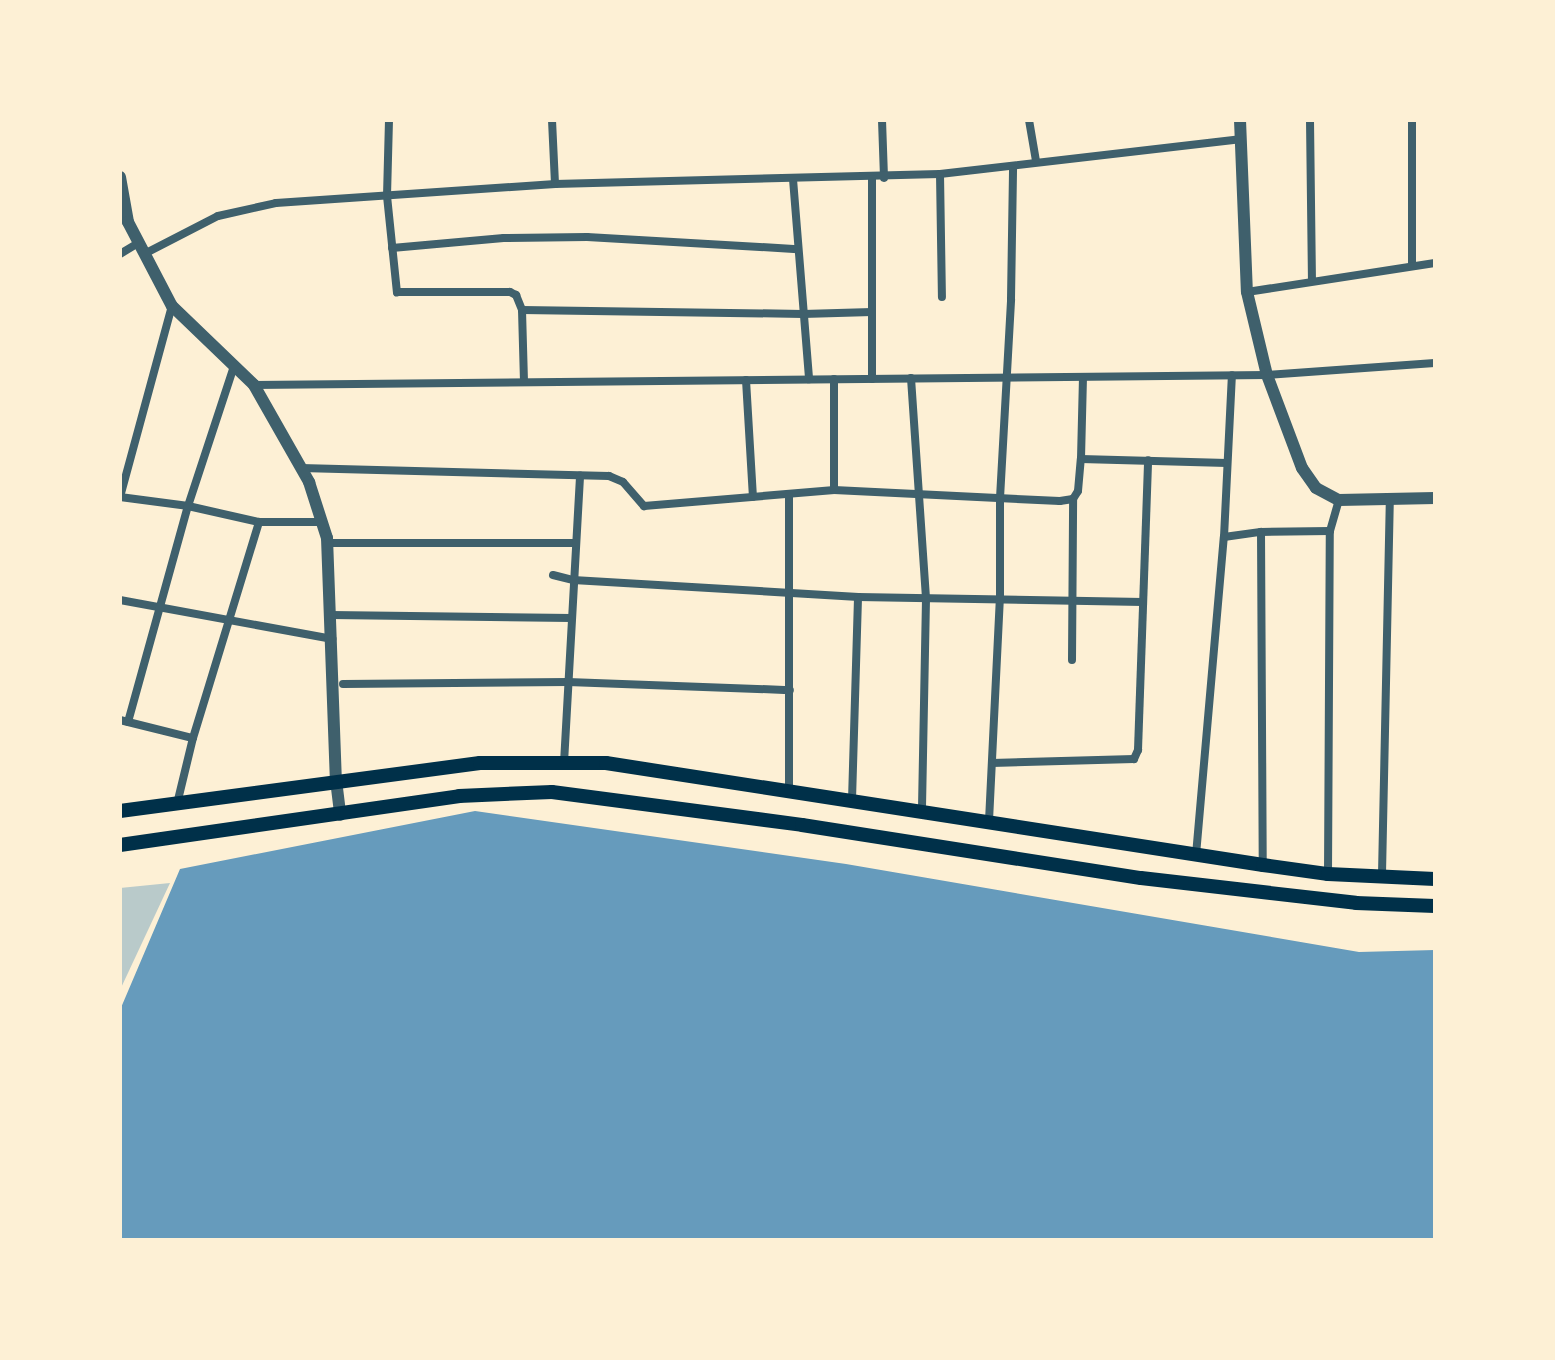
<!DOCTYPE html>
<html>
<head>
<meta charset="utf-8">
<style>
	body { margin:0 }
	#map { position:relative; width:1555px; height:1360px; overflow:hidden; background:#fdf0d5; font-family:Rubik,sans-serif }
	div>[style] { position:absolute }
	.green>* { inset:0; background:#b9caca }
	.water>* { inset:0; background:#669bbc }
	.minor>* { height:8px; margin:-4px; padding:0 4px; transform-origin:4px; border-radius:4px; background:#3f606c }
	.tertiary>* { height:12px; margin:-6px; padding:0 6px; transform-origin:6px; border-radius:6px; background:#3f606c }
	.secondary>* { height:14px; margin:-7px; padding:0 7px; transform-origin:7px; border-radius:7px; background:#003049 }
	span { translate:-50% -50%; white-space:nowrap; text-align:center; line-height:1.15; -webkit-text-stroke:7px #fdf0d5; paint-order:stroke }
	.frame { position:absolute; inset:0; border:122px solid #fdf0d5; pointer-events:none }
</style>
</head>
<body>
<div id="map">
	<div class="green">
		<div style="clip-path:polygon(170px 883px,120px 990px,120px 888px)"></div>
	</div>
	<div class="water">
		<div style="clip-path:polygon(475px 811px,846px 864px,1359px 952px,1435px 950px,1435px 1240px,120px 1240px,120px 1010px,180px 869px)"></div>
	</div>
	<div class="minor">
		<div style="left:389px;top:120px;width:76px;rotate:91.5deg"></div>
		<div style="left:387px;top:196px;width:97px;rotate:84.1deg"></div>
		<div style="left:397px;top:292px;width:113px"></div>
		<div style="left:510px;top:292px;width:7px;rotate:27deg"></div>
		<div style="left:516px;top:295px;width:16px;rotate:68deg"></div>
		<div style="left:522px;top:310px;width:72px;rotate:88.4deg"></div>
		<div style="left:552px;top:120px;width:64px;rotate:87.3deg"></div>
		<div style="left:882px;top:120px;width:58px;rotate:88deg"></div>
		<div style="left:1029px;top:120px;width:42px;rotate:80.3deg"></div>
		<div style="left:1310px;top:120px;width:161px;rotate:89.3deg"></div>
		<div style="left:1412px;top:120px;width:145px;rotate:90deg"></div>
		<div style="left:940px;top:174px;width:123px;rotate:89.1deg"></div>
		<div style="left:793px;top:179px;width:201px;rotate:85.4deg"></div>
		<div style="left:392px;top:248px;width:112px;rotate:-5.1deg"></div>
		<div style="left:504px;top:238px;width:83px;rotate:-0.7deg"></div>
		<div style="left:587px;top:237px;width:211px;rotate:3.3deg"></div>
		<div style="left:120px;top:254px;width:21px;rotate:-31deg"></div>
		<div style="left:144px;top:254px;width:83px;rotate:-27.2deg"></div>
		<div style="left:218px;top:216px;width:59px;rotate:-12.6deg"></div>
		<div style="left:276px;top:203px;width:280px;rotate:-3.9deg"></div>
		<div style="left:555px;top:184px;width:385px;rotate:-1.5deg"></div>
		<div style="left:940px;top:174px;width:304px;rotate:-6.6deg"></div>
		<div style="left:1247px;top:292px;width:190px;rotate:-8.8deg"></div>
		<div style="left:522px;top:310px;width:281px;rotate:0.8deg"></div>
		<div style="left:803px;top:314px;width:69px;rotate:-1.7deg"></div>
		<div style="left:1083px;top:377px;width:82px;rotate:91.4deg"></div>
		<div style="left:1081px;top:459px;width:146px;rotate:1.6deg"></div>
		<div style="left:911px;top:378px;width:222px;rotate:86.1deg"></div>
		<div style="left:926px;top:599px;width:212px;rotate:91.1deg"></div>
		<div style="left:872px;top:379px;width:200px;rotate:-90deg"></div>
		<div style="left:746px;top:380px;width:117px;rotate:86.6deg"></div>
		<div style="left:254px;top:385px;width:1013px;rotate:-0.57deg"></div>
		<div style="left:1267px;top:375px;width:168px;rotate:-4.1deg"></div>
		<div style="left:301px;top:468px;width:308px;rotate:1.5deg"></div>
		<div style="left:609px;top:476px;width:15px;rotate:23deg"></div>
		<div style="left:623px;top:482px;width:32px;rotate:49deg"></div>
		<div style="left:644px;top:506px;width:191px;rotate:-4.8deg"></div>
		<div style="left:834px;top:490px;width:226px;rotate:2.8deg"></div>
		<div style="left:1060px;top:501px;width:13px;rotate:-9deg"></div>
		<div style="left:1073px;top:499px;width:9px;rotate:-58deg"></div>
		<div style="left:1078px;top:491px;width:32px;rotate:-85deg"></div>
		<div style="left:834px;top:490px;width:111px;rotate:-90deg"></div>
		<div style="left:120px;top:497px;width:69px;rotate:7.5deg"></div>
		<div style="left:188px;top:506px;width:73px;rotate:12.7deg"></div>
		<div style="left:259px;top:522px;width:63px"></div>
		<div style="left:120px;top:497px;width:198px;rotate:-74.8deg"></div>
		<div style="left:1261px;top:532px;width:333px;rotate:89.7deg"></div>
		<div style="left:1224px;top:537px;width:162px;rotate:-87.2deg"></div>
		<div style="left:327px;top:543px;width:247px"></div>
		<div style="left:553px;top:575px;width:21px;rotate:14deg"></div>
		<div style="left:573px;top:580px;width:286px;rotate:3.4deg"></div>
		<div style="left:858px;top:597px;width:285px;rotate:1deg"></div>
		<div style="left:120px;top:600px;width:216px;rotate:10.4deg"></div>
		<div style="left:331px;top:615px;width:240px;rotate:0.7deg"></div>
		<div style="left:1072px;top:660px;width:161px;rotate:-89.6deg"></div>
		<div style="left:343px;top:684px;width:225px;rotate:-0.5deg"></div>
		<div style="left:568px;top:682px;width:222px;rotate:2.1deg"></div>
		<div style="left:120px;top:720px;width:75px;rotate:13.9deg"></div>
		<div style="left:128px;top:722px;width:224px;rotate:-74.5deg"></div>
		<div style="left:188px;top:506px;width:144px;rotate:-71.8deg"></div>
		<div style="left:564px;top:763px;width:288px;rotate:-86.8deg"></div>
		<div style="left:992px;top:763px;width:142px;rotate:-1.6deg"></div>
		<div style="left:1134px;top:759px;width:10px;rotate:-66deg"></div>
		<div style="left:1138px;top:750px;width:290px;rotate:-88deg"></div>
		<div style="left:789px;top:791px;width:297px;rotate:-90deg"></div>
		<div style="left:852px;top:800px;width:203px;rotate:-88.3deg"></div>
		<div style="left:177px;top:804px;width:68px;rotate:-76.4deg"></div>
		<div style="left:193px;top:738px;width:226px;rotate:-73deg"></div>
		<div style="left:989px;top:821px;width:221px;rotate:-87.2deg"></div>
		<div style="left:1000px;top:600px;width:102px;rotate:-90deg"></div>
		<div style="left:1000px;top:498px;width:199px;rotate:-86.8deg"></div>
		<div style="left:1011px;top:299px;width:131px;rotate:-89.1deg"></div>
		<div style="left:1196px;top:855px;width:319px;rotate:-85deg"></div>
		<div style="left:1224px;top:537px;width:37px;rotate:-8deg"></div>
		<div style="left:1261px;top:532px;width:69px;rotate:-0.8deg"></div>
		<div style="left:1328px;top:874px;width:343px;rotate:-89.7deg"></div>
		<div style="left:1330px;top:531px;width:32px;rotate:-74deg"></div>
		<div style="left:1382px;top:874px;width:377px;rotate:-88.8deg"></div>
	</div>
	<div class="tertiary">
		<div style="left:1240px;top:120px;width:172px;rotate:87.7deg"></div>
		<div style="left:1247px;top:292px;width:85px;rotate:76.5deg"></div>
		<div style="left:1267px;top:375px;width:99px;rotate:69.4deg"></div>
		<div style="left:1302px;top:468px;width:24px;rotate:55deg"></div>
		<div style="left:1316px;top:488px;width:26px;rotate:28deg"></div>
		<div style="left:1339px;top:500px;width:96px;rotate:-1.2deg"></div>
		<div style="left:120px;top:177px;width:46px;rotate:79.9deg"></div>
		<div style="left:128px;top:222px;width:95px;rotate:62.4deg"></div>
		<div style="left:172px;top:306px;width:114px;rotate:43.9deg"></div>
		<div style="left:254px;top:385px;width:112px;rotate:60.4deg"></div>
		<div style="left:309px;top:482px;width:59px;rotate:72.2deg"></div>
		<div style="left:327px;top:538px;width:242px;rotate:87.9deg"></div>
		<div style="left:336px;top:780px;width:35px;rotate:83deg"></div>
	</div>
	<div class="secondary">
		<div style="left:120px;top:811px;width:363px;rotate:-7.6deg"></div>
		<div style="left:480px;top:763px;width:126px"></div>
		<div style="left:606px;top:763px;width:665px;rotate:8.82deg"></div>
		<div style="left:1263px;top:865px;width:66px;rotate:7.9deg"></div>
		<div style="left:1328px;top:874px;width:107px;rotate:2.7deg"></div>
		<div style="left:120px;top:845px;width:343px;rotate:-8.2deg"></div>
		<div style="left:459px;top:796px;width:93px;rotate:-2.5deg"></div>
		<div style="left:552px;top:792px;width:252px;rotate:7.5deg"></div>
		<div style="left:802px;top:825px;width:343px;rotate:8.9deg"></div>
		<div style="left:1141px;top:878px;width:216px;rotate:6.6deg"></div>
		<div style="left:1356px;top:903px;width:79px;rotate:2.2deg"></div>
	</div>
	<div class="frame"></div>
</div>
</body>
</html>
